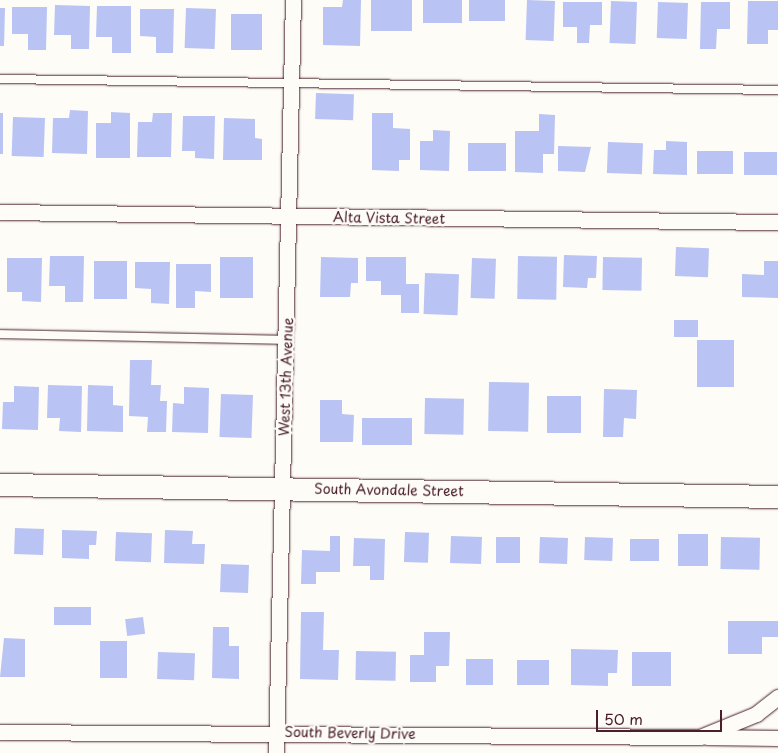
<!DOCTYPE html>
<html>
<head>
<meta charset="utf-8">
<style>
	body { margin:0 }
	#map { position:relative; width:778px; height:753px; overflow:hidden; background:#fdfcf7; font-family:"Playpen Sans",sans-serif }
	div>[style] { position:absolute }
	.building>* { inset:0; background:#b9c3f4; transform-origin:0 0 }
	.roads { filter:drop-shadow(0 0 1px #4a1f2b) drop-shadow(0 0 1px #4a1f2b) }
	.service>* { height:8px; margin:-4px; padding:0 4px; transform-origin:4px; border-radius:4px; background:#fdfcf7 }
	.minor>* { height:15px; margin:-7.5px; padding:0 7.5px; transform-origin:7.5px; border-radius:7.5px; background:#fdfcf7 }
	.secondary>* { height:22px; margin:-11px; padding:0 11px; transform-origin:11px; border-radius:11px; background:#fdfcf7 }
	span { translate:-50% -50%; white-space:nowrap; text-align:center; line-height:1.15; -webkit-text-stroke:5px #fdfcf7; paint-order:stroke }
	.street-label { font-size:14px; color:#4a1f2b }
	.scale { position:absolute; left:596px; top:710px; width:126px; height:22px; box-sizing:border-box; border:2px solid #4a1f2b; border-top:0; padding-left:6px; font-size:15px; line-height:18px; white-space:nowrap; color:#4a1f2b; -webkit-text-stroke:4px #fdfcf7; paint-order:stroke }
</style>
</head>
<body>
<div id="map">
	<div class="building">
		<div style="clip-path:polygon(343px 0,361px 0,360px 46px,323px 45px,323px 7px,342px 7px)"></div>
		<div style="left:371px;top:0;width:41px;height:31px"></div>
		<div style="left:423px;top:0;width:39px;height:23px"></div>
		<div style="left:469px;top:0;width:36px;height:21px"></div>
		<div style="left:527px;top:0;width:28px;height:40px;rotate:2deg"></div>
		<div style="left:611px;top:1px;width:26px;height:42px;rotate:2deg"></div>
		<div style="clip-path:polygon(748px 1px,778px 1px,778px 30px,768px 30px,768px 44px,747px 44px)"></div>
		<div style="clip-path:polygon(563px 2px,602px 2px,602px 25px,590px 25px,589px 43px,577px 43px,577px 27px,563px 27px)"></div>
		<div style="left:658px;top:2px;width:30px;height:36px;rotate:2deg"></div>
		<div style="clip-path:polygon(701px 2px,730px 2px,730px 29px,717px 29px,716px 49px,700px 49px)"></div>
		<div style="clip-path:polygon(55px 5px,90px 6px,89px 49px,71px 49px,71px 35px,54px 35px)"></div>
		<div style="clip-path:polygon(97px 6px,131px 6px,131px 53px,112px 53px,112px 37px,96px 37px)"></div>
		<div style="clip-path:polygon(12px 7px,47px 7px,46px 50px,28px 50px,28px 34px,12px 34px)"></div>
		<div style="clip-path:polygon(0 8px,5px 8px,4px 46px,0 46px)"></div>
		<div style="left:186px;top:8px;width:30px;height:40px;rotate:2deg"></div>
		<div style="clip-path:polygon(140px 9px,174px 9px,173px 53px,156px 53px,156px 37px,140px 36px)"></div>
		<div style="left:231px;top:14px;width:31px;height:36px"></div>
		<div style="left:316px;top:93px;width:38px;height:26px;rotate:2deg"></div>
		<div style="clip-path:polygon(70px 110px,88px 111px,87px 154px,52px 153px,53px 118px,69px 118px)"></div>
		<div style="clip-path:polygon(111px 112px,130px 113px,130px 158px,96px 158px,96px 123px,111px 123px)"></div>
		<div style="left:0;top:113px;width:3px;height:41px"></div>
		<div style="clip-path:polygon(153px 113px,172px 113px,171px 157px,137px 157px,138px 122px,152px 122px)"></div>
		<div style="clip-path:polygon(372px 113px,393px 113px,393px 128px,410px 129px,410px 160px,399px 160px,399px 171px,372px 170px)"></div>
		<div style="clip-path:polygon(539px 114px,555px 115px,554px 154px,543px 154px,543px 173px,515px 172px,515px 131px,539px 131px)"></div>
		<div style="clip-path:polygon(183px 116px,215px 116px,214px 159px,195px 158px,195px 151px,182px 151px)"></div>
		<div style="left:13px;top:117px;width:32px;height:39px;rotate:2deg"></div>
		<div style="clip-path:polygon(224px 118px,255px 119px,255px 138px,262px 139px,262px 160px,223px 160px)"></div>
		<div style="clip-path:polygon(433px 130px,450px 131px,449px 171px,420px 170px,420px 141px,433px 141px)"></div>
		<div style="clip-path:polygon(666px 141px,687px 142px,687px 175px,653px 174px,654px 150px,666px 150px)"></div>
		<div style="left:608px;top:142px;width:35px;height:31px;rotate:2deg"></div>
		<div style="left:468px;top:143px;width:38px;height:28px"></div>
		<div style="clip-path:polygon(558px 146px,591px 147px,585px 172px,558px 171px)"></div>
		<div style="left:697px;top:151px;width:36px;height:23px"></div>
		<div style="left:744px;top:152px;width:33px;height:23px"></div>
		<div style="left:676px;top:247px;width:33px;height:29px;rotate:2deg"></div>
		<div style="clip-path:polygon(564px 255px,597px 256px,596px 278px,588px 278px,587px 288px,563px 287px)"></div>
		<div style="clip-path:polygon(50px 256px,84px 256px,83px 302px,65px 302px,65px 286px,49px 286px)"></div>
		<div style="left:518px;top:256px;width:39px;height:43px;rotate:1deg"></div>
		<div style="left:220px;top:257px;width:33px;height:41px"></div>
		<div style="clip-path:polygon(321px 257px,358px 258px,358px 283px,351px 283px,350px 297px,320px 297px)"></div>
		<div style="clip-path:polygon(366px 257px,406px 257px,406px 284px,419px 284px,419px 313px,401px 313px,401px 295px,381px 295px,381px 281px,366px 281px)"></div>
		<div style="left:603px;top:257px;width:39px;height:33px;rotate:1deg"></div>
		<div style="clip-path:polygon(7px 258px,42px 258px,41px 302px,22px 301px,22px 292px,7px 292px)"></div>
		<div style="left:472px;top:258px;width:24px;height:40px;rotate:2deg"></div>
		<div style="left:94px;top:261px;width:33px;height:38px"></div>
		<div style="clip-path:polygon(764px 261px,778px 261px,778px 298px,742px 297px,742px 274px,764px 275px)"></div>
		<div style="clip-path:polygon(135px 262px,170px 262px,169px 304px,151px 303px,151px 289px,135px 288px)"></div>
		<div style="clip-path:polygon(176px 264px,211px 264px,211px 292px,195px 291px,195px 308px,176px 308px)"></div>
		<div style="left:425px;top:273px;width:34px;height:41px;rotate:2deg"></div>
		<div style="left:674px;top:320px;width:24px;height:17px"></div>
		<div style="left:697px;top:340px;width:37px;height:47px"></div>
		<div style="clip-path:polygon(130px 360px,152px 360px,151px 385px,161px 385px,160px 401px,167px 401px,166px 432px,147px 432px,148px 417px,129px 416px)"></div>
		<div style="left:489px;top:382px;width:40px;height:49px;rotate:1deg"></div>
		<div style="clip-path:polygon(48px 385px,82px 386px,81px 432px,59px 431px,60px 418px,47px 418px)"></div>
		<div style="clip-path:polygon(88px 385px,113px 386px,113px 405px,123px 406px,123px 432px,87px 431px)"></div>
		<div style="clip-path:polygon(14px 386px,39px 387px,38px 430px,2px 429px,3px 402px,14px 402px)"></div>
		<div style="clip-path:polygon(184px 387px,209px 388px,208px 433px,172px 432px,173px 403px,184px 404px)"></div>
		<div style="clip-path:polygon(604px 389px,637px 390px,636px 419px,624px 418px,623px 437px,603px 437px)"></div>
		<div style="left:221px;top:394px;width:32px;height:43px;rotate:2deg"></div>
		<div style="left:547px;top:396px;width:34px;height:37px"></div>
		<div style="left:425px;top:398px;width:39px;height:36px;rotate:1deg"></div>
		<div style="clip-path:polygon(320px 400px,342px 400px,342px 414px,354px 415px,353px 442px,320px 442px)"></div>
		<div style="left:362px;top:418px;width:50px;height:27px"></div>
		<div style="left:15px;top:528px;width:29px;height:26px;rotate:2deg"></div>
		<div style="clip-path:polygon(62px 530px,97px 531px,96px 545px,89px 545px,89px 559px,62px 558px)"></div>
		<div style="clip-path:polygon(165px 530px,193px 531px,192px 544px,205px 544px,204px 564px,164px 563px)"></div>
		<div style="left:116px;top:532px;width:36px;height:29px;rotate:2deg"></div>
		<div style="left:405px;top:532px;width:24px;height:30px;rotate:2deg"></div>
		<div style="left:678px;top:534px;width:30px;height:32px"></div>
		<div style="clip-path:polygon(330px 536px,340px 536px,340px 572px,316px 572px,316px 584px,301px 584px,302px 550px,330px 551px)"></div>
		<div style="left:451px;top:536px;width:31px;height:27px;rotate:2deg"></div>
		<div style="left:496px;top:537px;width:24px;height:26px"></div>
		<div style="left:540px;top:537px;width:28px;height:26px;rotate:2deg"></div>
		<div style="left:585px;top:537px;width:28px;height:23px;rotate:2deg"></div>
		<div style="left:721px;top:537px;width:39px;height:32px;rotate:1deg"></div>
		<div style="clip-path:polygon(354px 538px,385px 539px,384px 580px,370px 580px,370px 566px,353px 566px)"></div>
		<div style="left:630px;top:539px;width:29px;height:22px"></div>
		<div style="left:221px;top:564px;width:28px;height:28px;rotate:2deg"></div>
		<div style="left:54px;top:607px;width:37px;height:18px"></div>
		<div style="clip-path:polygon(301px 612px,324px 612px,323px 650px,339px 650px,338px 680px,300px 679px)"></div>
		<div style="left:143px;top:617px;width:17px;height:18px;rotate:83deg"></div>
		<div style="clip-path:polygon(728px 621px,778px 621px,778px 637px,762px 637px,762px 654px,728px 654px)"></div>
		<div style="clip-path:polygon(213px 627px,229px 627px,229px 646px,239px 646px,239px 679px,212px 678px)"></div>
		<div style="clip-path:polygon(424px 632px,450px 632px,449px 666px,436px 666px,436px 682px,410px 682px,410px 655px,424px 655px)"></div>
		<div style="clip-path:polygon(4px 638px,25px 639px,25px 677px,0 677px)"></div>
		<div style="left:100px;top:641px;width:27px;height:37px"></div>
		<div style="clip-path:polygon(571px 649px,618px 650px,617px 673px,608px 673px,608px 686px,571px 685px)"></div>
		<div style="left:356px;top:651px;width:40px;height:29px;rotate:1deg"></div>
		<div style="left:158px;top:652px;width:37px;height:27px;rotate:2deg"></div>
		<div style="left:632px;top:652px;width:39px;height:34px"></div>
		<div style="left:466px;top:659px;width:27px;height:26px"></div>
		<div style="left:517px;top:660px;width:32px;height:25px"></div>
	</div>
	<div class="roads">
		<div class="service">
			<div style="left:0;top:79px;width:778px;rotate:0.81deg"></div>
			<div style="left:0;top:334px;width:288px;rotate:1.2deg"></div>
		</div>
		<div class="minor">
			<div style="left:0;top:212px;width:778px;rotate:0.74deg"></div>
			<div style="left:0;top:732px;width:700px;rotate:0.41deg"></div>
			<div style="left:700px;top:737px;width:61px;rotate:-22.3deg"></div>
			<div style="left:756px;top:714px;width:28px;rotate:-38deg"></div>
			<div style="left:707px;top:737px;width:71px;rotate:0.8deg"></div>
			<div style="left:276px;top:753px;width:753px;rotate:-88.71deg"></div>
		</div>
		<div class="secondary">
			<div style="left:0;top:485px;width:778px;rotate:0.88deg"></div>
		</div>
	</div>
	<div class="street-label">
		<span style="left:389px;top:218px;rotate:1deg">Alta Vista Street</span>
		<span style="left:286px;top:377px;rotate:-88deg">West 13th Avenue</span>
		<span style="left:389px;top:490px;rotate:1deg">South Avondale Street</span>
		<span style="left:350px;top:733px;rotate:1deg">South Beverly Drive</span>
	</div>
	<div class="scale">50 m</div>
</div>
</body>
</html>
